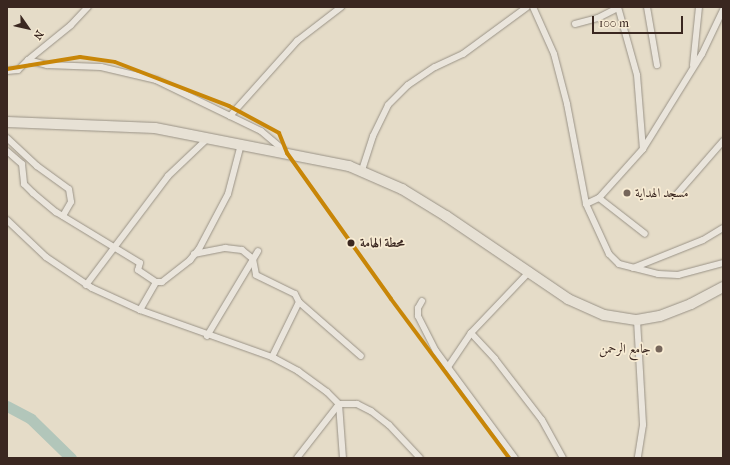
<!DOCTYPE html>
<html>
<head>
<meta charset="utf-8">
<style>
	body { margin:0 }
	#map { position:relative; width:730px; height:465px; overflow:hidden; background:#e5dcc8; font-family:"IM FELL French Canon",Amiri,serif }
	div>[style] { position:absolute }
	.river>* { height:11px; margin:-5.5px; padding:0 5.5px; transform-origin:5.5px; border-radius:5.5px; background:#b2c6ba }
	.roads { filter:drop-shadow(0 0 1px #9a9387) drop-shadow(0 0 1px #9a9387) }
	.street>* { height:6px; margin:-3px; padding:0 3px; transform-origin:3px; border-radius:3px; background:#eae5dc }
	.primary>* { height:10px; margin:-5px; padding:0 5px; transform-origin:5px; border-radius:5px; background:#e7e1d5 }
	.rail-1>* { height:4px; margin:-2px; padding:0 2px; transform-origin:2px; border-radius:2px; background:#c88608 }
	.dots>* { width:11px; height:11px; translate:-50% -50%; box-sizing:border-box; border:2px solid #f7ebd3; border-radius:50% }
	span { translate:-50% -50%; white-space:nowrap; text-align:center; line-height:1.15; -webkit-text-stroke:3.5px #f7ebd3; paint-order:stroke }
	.poi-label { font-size:13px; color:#3a2720 }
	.left { translate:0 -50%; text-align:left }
	.right { translate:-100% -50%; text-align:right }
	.stop-label { font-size:13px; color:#3a2720; font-weight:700 }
	.frame { position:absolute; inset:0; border:8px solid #3a2720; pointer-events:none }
	.north { position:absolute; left:8px; top:8px; width:40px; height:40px; -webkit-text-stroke:3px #f7ebd3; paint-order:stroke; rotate:124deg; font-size:11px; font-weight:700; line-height:16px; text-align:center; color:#3a2720 }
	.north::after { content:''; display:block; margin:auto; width:14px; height:18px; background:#3a2720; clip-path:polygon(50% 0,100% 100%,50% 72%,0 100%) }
	.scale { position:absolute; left:592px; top:16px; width:91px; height:18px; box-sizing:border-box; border:2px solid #3a2720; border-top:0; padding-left:5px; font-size:12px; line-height:14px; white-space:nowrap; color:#3a2720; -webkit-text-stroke:3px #f7ebd3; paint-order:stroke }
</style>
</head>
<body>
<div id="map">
	<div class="river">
		<div style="left:7px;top:406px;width:27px;rotate:28deg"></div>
		<div style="left:31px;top:419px;width:56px;rotate:44.3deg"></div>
	</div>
	<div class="roads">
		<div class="street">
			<div style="left:533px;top:7px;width:51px;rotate:65.9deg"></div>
			<div style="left:554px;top:54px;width:52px;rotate:75.4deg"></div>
			<div style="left:567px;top:104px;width:102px;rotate:79.2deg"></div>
			<div style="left:586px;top:204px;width:14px;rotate:-25deg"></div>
			<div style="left:599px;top:198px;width:66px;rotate:-48.1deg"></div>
			<div style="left:643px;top:149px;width:112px;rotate:-58.2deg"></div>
			<div style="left:702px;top:54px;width:49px;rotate:-64.5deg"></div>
			<div style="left:618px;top:7px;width:71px;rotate:74.4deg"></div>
			<div style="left:637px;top:75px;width:74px;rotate:85.4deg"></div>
			<div style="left:647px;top:7px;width:59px;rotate:80.2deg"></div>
			<div style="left:575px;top:24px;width:24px;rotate:-15deg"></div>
			<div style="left:598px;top:18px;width:22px;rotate:-27deg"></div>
			<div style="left:28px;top:60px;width:55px;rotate:-39.1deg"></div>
			<div style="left:71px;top:25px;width:25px;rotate:-47deg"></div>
			<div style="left:693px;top:65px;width:58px;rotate:-84.1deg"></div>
			<div style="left:7px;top:71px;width:11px;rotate:-5deg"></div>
			<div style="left:18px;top:70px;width:14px;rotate:-45deg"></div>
			<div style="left:28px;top:60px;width:20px;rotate:15deg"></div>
			<div style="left:47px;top:65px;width:54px;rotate:2.1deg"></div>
			<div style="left:101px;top:67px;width:57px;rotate:13.3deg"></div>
			<div style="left:156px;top:80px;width:117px;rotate:25.9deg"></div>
			<div style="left:261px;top:131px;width:34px;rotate:40deg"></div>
			<div style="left:230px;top:116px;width:101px;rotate:-48.2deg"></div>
			<div style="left:297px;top:41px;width:56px;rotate:-37.7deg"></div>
			<div style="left:7px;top:138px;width:41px;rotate:43deg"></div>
			<div style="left:37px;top:166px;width:39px;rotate:36deg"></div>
			<div style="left:69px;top:189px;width:13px;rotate:81deg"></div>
			<div style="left:71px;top:202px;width:16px;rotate:120deg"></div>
			<div style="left:7px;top:151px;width:20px;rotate:41deg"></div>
			<div style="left:22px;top:164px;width:20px;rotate:84deg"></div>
			<div style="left:24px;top:184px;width:13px;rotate:45deg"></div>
			<div style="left:33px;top:193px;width:30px;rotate:40deg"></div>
			<div style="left:56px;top:212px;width:98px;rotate:31.3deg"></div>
			<div style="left:140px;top:263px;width:7px;rotate:106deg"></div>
			<div style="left:138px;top:270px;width:22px;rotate:34deg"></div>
			<div style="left:362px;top:170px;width:36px;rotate:-72deg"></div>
			<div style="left:373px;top:136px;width:34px;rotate:-64deg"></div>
			<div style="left:388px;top:105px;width:28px;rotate:-45deg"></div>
			<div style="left:408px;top:85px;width:32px;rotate:-34deg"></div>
			<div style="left:435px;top:67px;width:31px;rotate:-25deg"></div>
			<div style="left:463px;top:54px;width:79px;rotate:-36.3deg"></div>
			<div style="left:677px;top:194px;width:70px;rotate:-49deg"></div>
			<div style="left:599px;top:198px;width:58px;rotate:38deg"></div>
			<div style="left:586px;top:204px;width:55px;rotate:65.3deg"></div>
			<div style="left:609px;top:254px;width:14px;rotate:45deg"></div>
			<div style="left:619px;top:264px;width:40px;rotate:14.4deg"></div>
			<div style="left:658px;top:274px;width:20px;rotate:3deg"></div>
			<div style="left:678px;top:275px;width:47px;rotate:-14.9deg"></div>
			<div style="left:7px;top:220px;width:54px;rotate:43.5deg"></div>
			<div style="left:46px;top:257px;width:55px;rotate:34deg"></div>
			<div style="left:92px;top:288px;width:53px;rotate:24.6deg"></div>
			<div style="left:140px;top:310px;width:140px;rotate:19.6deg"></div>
			<div style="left:272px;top:357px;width:30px;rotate:28deg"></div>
			<div style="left:298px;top:371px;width:36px;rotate:36deg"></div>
			<div style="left:327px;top:392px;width:17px;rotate:45deg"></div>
			<div style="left:339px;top:404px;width:54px;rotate:85.8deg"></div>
			<div style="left:194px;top:254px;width:32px;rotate:-11deg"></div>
			<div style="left:225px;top:248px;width:17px;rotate:7deg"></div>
			<div style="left:242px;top:250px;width:14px;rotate:39deg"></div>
			<div style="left:253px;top:259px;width:16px;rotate:79deg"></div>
			<div style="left:256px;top:275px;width:43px;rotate:26deg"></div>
			<div style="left:295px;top:294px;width:9px;rotate:63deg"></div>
			<div style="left:633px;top:268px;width:75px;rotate:-21.8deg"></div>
			<div style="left:703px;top:240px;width:23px;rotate:-31deg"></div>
			<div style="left:530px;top:271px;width:86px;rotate:133.6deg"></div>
			<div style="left:471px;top:333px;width:35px;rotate:47deg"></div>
			<div style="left:495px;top:359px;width:77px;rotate:52.4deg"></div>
			<div style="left:542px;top:420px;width:43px;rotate:61.1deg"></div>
			<div style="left:86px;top:285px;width:136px;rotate:-53deg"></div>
			<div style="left:168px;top:176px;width:55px;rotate:-43.5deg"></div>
			<div style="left:422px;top:301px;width:8px;rotate:120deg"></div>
			<div style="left:418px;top:308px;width:8px;rotate:90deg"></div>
			<div style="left:418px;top:316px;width:39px;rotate:63deg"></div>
			<div style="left:436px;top:351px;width:133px;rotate:53.6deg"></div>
			<div style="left:140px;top:310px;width:32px;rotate:-60deg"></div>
			<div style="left:156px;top:282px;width:6px"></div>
			<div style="left:162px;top:282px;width:36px;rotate:-38deg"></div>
			<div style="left:190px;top:260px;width:14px;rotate:-51deg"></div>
			<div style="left:199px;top:249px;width:62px;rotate:-62.2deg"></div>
			<div style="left:228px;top:194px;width:52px;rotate:-75.4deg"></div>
			<div style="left:637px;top:320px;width:105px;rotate:86.7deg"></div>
			<div style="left:643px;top:425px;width:33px;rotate:99deg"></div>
			<div style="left:207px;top:336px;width:99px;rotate:-59deg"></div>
			<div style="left:272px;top:357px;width:61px;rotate:-63.9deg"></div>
			<div style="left:299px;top:302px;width:82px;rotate:41.1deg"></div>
			<div style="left:448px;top:367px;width:41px;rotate:-55.9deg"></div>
			<div style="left:297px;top:458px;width:68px;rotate:-52.1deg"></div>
			<div style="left:339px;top:404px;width:18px"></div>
			<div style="left:357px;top:404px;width:16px;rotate:27deg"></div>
			<div style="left:371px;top:411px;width:23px;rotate:38deg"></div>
			<div style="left:389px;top:425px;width:45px;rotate:46.8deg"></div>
		</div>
		<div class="primary">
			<div style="left:7px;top:122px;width:148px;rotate:2.3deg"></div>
			<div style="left:155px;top:128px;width:198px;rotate:11.1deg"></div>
			<div style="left:349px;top:166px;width:58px;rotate:23.5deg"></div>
			<div style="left:402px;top:189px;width:52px;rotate:31.5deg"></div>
			<div style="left:446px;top:216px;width:148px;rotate:34.2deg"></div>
			<div style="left:568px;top:299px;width:39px;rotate:24deg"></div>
			<div style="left:604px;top:315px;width:33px;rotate:9deg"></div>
			<div style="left:637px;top:320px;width:23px;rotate:-10deg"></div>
			<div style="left:660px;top:316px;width:33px;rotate:-21deg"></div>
			<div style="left:691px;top:304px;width:36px;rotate:-28deg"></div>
		</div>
	</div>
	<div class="rail-1">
		<div style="left:7px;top:69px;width:74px;rotate:-9.3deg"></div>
		<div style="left:80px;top:57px;width:35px;rotate:8deg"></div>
		<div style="left:115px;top:62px;width:122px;rotate:21.1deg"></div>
		<div style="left:229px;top:106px;width:57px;rotate:28.4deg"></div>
		<div style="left:279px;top:133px;width:22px;rotate:68deg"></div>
		<div style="left:287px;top:153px;width:179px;rotate:54.5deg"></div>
		<div style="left:391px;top:299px;width:198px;rotate:53.4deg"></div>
	</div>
	<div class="dots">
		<div style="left:627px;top:193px;background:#76665b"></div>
		<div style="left:351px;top:243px;background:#3a2720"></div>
		<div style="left:659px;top:349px;background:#76665b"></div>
	</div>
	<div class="poi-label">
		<span class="left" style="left:635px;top:193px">مسجد الهداية</span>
		<span class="right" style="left:651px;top:349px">جامع الرحمن</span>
	</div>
	<div class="stop-label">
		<span class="left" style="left:360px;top:243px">محطة الهامة</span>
	</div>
	<div class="frame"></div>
	<div class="north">N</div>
	<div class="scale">100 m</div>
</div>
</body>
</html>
